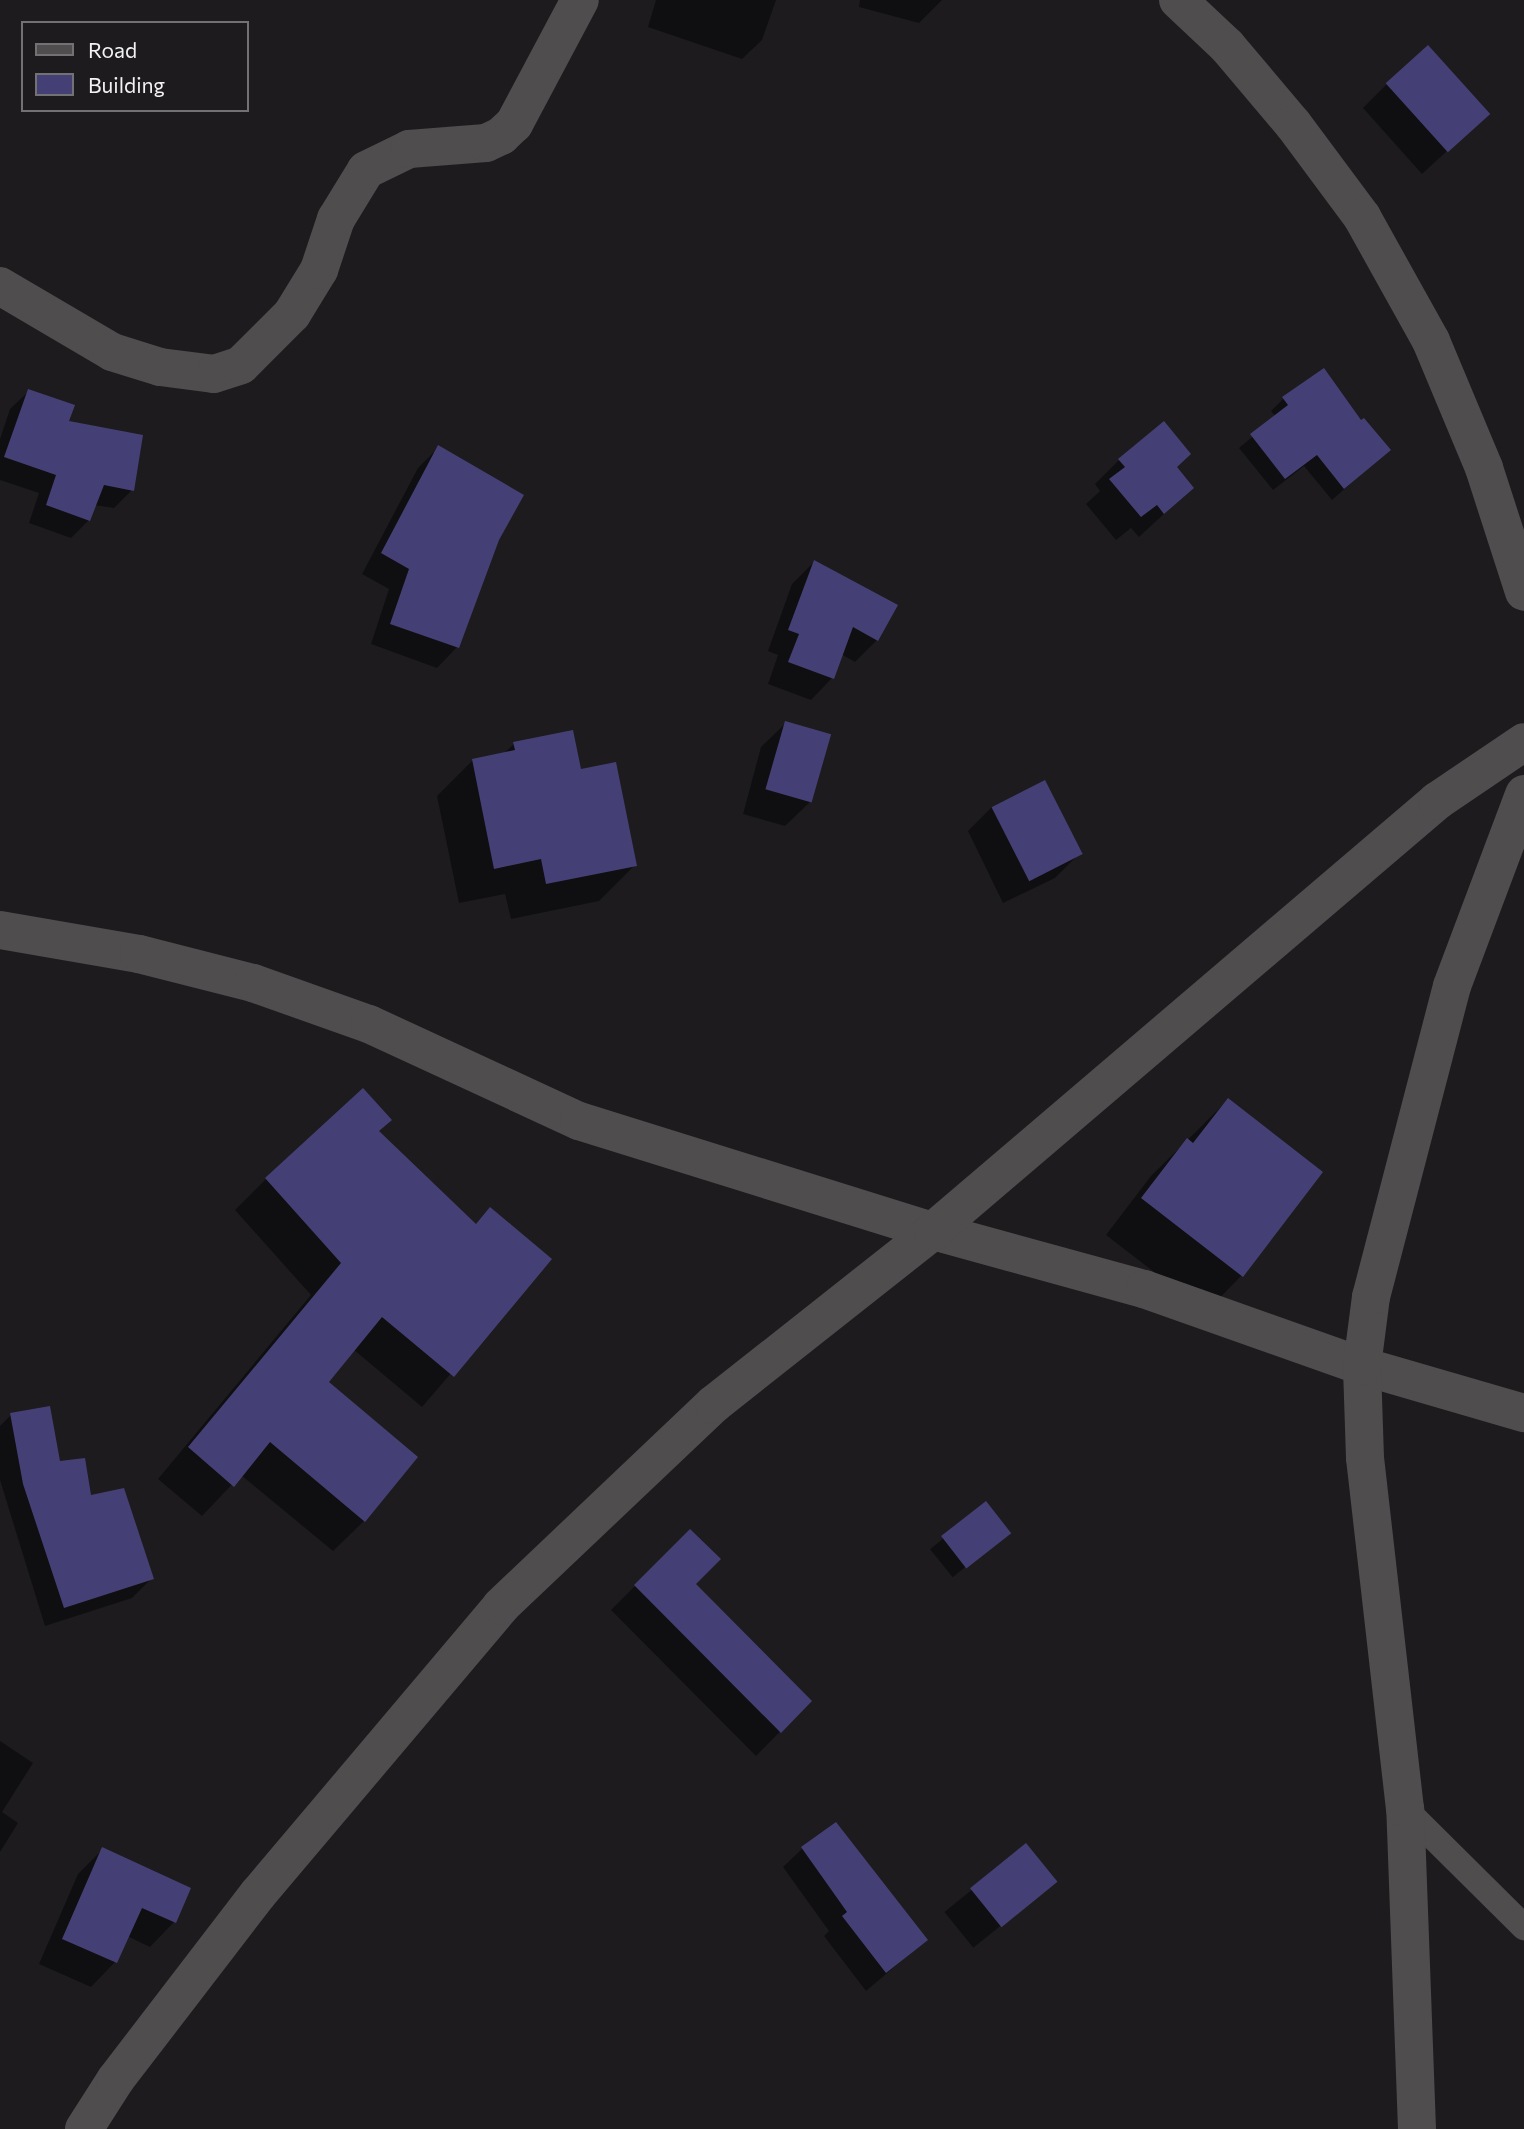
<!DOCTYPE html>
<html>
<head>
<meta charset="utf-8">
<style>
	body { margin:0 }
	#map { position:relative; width:1524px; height:2129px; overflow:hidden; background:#1d1b1e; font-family:Commissioner,sans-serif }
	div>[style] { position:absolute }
	.shadow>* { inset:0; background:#0007; transform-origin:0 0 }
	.building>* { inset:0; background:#444076; transform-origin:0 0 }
	.service>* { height:26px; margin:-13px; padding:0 13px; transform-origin:13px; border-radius:13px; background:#4f4d4e }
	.minor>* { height:38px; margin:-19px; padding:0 19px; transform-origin:19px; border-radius:19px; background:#4f4d4e }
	span { translate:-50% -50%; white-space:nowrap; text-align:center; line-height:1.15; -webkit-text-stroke:5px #1d1b1e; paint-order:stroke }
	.legend { position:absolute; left:21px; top:21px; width:228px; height:91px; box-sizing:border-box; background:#1d1b1e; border:2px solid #727173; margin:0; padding:9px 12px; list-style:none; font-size:21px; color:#f2f1f3 }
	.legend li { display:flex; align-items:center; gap:14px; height:35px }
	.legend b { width:35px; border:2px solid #727173 }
</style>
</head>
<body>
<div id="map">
	<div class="shadow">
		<div style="clip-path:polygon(656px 0,776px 0,762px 40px,742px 59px,648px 27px)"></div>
		<div style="clip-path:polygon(860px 0,942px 0,919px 23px,859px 7px)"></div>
		<div style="clip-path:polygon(1387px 84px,1487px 114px,1422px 174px,1363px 108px)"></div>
		<div style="clip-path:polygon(29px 391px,132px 490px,114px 508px,94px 505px,89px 520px,71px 538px,29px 523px,39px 493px,0 480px,0 439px,10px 409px)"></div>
		<div style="clip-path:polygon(1283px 399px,1361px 423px,1389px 450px,1332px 500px,1304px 466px,1273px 490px,1239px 448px,1276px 417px,1271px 411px)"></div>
		<div style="clip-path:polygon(439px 447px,457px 647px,437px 668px,371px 644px,389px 589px,362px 574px,418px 468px)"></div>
		<div style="clip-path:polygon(1119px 460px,1175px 467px,1192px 488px,1139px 537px,1131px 528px,1116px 540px,1086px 504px,1100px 491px,1095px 484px)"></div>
		<div style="clip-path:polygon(814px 562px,877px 640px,855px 662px,841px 654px,832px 678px,811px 700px,768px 684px,778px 655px,768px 651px,792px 584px)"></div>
		<div style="clip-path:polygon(786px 723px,810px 802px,785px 826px,743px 814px,761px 747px)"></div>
		<div style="clip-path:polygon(514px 744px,579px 771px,635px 865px,599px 901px,511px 919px,505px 894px,459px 903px,437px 796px,473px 760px,503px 754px)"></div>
		<div style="clip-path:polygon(992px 807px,1080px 853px,1055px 878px,1003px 903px,968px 831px)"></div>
		<div style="clip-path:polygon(1228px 1100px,1321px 1172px,1241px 1276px,1206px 1312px,1106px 1235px,1151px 1176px)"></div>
		<div style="clip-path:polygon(377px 1132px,475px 1225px,490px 1209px,549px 1259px,422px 1407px,353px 1349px,327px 1382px,364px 1521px,333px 1551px,241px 1475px,202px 1516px,158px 1479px,311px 1295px,235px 1210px,266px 1179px)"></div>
		<div style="clip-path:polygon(11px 1415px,89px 1498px,152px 1578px,132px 1598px,45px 1626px,0 1480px,0 1426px)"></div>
		<div style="left:986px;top:1504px;width:36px;height:72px;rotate:51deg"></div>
		<div style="clip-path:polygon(690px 1531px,694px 1585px,810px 1701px,756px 1756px,611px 1610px)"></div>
		<div style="clip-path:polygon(0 1741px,33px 1763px,2px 1812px,18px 1823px,0 1852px)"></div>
		<div style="left:1026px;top:1846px;width:46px;height:105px;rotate:51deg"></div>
		<div style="clip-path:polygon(803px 1848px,926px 1940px,866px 1991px,824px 1936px,829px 1931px,783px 1867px)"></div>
		<div style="clip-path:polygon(103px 1849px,189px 1888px,174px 1922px,150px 1947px,127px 1936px,115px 1962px,91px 1987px,39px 1964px,78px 1874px)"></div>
	</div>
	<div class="building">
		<div style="left:1428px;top:45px;width:93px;height:57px;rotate:48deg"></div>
		<div style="clip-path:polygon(1324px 368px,1361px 420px,1364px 418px,1391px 450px,1344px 489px,1317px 455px,1285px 479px,1250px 434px,1288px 405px,1282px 397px)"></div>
		<div style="clip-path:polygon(28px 389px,75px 405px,69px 421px,143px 435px,134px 491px,104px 485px,90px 521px,46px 505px,56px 475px,4px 457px)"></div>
		<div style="clip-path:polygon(1164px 421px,1191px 454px,1177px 467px,1194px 488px,1164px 514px,1157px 505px,1141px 517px,1109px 479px,1125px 467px,1118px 459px)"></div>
		<div style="clip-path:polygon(438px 445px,524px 495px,499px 540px,459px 648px,390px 624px,409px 569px,381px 553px)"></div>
		<div style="clip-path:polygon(814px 560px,898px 605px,878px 641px,853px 627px,834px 679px,788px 662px,799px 634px,788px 630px)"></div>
		<div style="left:785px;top:721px;width:48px;height:71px;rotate:16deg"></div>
		<div style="clip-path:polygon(573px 730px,581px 769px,616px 762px,637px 866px,546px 884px,541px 859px,494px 869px,472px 759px,515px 750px,513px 742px)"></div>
		<div style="left:1045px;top:780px;width:83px;height:60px;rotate:63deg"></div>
		<div style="clip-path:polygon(363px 1088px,392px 1120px,379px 1131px,476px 1224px,490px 1207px,552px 1259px,454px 1377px,382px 1317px,329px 1382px,418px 1457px,365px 1522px,270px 1442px,234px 1487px,188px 1447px,341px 1263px,265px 1178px)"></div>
		<div style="clip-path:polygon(1228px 1098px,1323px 1172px,1243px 1277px,1141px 1198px,1187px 1138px,1193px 1143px)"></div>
		<div style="clip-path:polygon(50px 1406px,60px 1461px,85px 1458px,91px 1495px,124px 1488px,154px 1579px,64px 1608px,23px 1484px,10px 1413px)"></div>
		<div style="left:986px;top:1501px;width:41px;height:57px;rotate:52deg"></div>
		<div style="clip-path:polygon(690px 1529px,721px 1559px,696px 1584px,812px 1701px,781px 1733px,634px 1585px)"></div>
		<div style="clip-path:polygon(836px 1822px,928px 1940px,886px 1973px,842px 1916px,847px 1912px,801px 1847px)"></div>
		<div style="left:1026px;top:1843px;width:50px;height:72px;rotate:51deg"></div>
		<div style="clip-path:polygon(102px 1847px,191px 1888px,176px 1923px,142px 1908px,117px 1963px,62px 1939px)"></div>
	</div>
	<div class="service">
		<div style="left:1405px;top:1809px;width:168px;rotate:44.8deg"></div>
	</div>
	<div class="minor">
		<div style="left:1178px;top:0;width:67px;rotate:43.2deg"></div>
		<div style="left:1227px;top:46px;width:102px;rotate:49.8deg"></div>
		<div style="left:1293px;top:124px;width:116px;rotate:53.4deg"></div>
		<div style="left:1362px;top:217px;width:142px;rotate:60.9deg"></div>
		<div style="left:1431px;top:341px;width:138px;rotate:67.3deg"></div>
		<div style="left:1484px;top:468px;width:130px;rotate:72.1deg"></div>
		<div style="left:0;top:286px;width:130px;rotate:30.5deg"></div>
		<div style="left:112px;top:352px;width:50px;rotate:17.4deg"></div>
		<div style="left:160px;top:367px;width:54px;rotate:7.4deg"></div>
		<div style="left:214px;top:374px;width:28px;rotate:-18deg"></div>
		<div style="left:241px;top:365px;width:72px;rotate:-45deg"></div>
		<div style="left:292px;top:314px;width:52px;rotate:-58.5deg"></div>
		<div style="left:319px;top:270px;width:54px;rotate:-71.6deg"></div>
		<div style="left:336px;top:219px;width:57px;rotate:-58.5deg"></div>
		<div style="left:366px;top:170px;width:48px;rotate:-26deg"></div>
		<div style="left:409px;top:149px;width:77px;rotate:-4.5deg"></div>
		<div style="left:486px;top:143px;width:17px;rotate:-25deg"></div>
		<div style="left:501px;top:136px;width:18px;rotate:-43deg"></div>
		<div style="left:514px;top:124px;width:140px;rotate:-62deg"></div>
		<div style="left:0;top:930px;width:141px;rotate:9.8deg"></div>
		<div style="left:139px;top:954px;width:118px;rotate:14.3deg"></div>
		<div style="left:253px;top:983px;width:123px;rotate:19.5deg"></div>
		<div style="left:369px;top:1024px;width:231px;rotate:24.8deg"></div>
		<div style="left:579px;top:1121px;width:371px;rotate:17.3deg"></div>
		<div style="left:933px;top:1231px;width:219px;rotate:15.4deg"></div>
		<div style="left:1144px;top:1289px;width:231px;rotate:19.5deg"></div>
		<div style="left:1362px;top:1366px;width:169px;rotate:16.2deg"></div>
		<div style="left:84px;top:2129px;width:59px;rotate:-57.4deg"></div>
		<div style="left:116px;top:2079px;width:233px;rotate:-52.5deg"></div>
		<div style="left:258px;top:1894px;width:377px;rotate:-49.8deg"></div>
		<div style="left:501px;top:1606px;width:294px;rotate:-43.5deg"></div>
		<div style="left:714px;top:1404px;width:279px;rotate:-38.3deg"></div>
		<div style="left:933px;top:1231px;width:663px;rotate:-40.47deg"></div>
		<div style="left:1437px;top:801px;width:105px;rotate:-34.1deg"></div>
		<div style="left:1417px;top:2129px;width:320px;rotate:-92.1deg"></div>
		<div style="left:1405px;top:1809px;width:353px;rotate:-96.5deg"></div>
		<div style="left:1365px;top:1458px;width:92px;rotate:-91.9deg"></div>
		<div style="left:1362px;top:1366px;width:70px;rotate:-82.6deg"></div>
		<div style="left:1371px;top:1297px;width:321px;rotate:-75.4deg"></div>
		<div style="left:1452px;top:986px;width:205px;rotate:-69.4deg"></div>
	</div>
	<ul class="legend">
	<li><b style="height:9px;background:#4f4d4e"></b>Road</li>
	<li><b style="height:19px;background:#444076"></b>Building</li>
	</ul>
</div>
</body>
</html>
